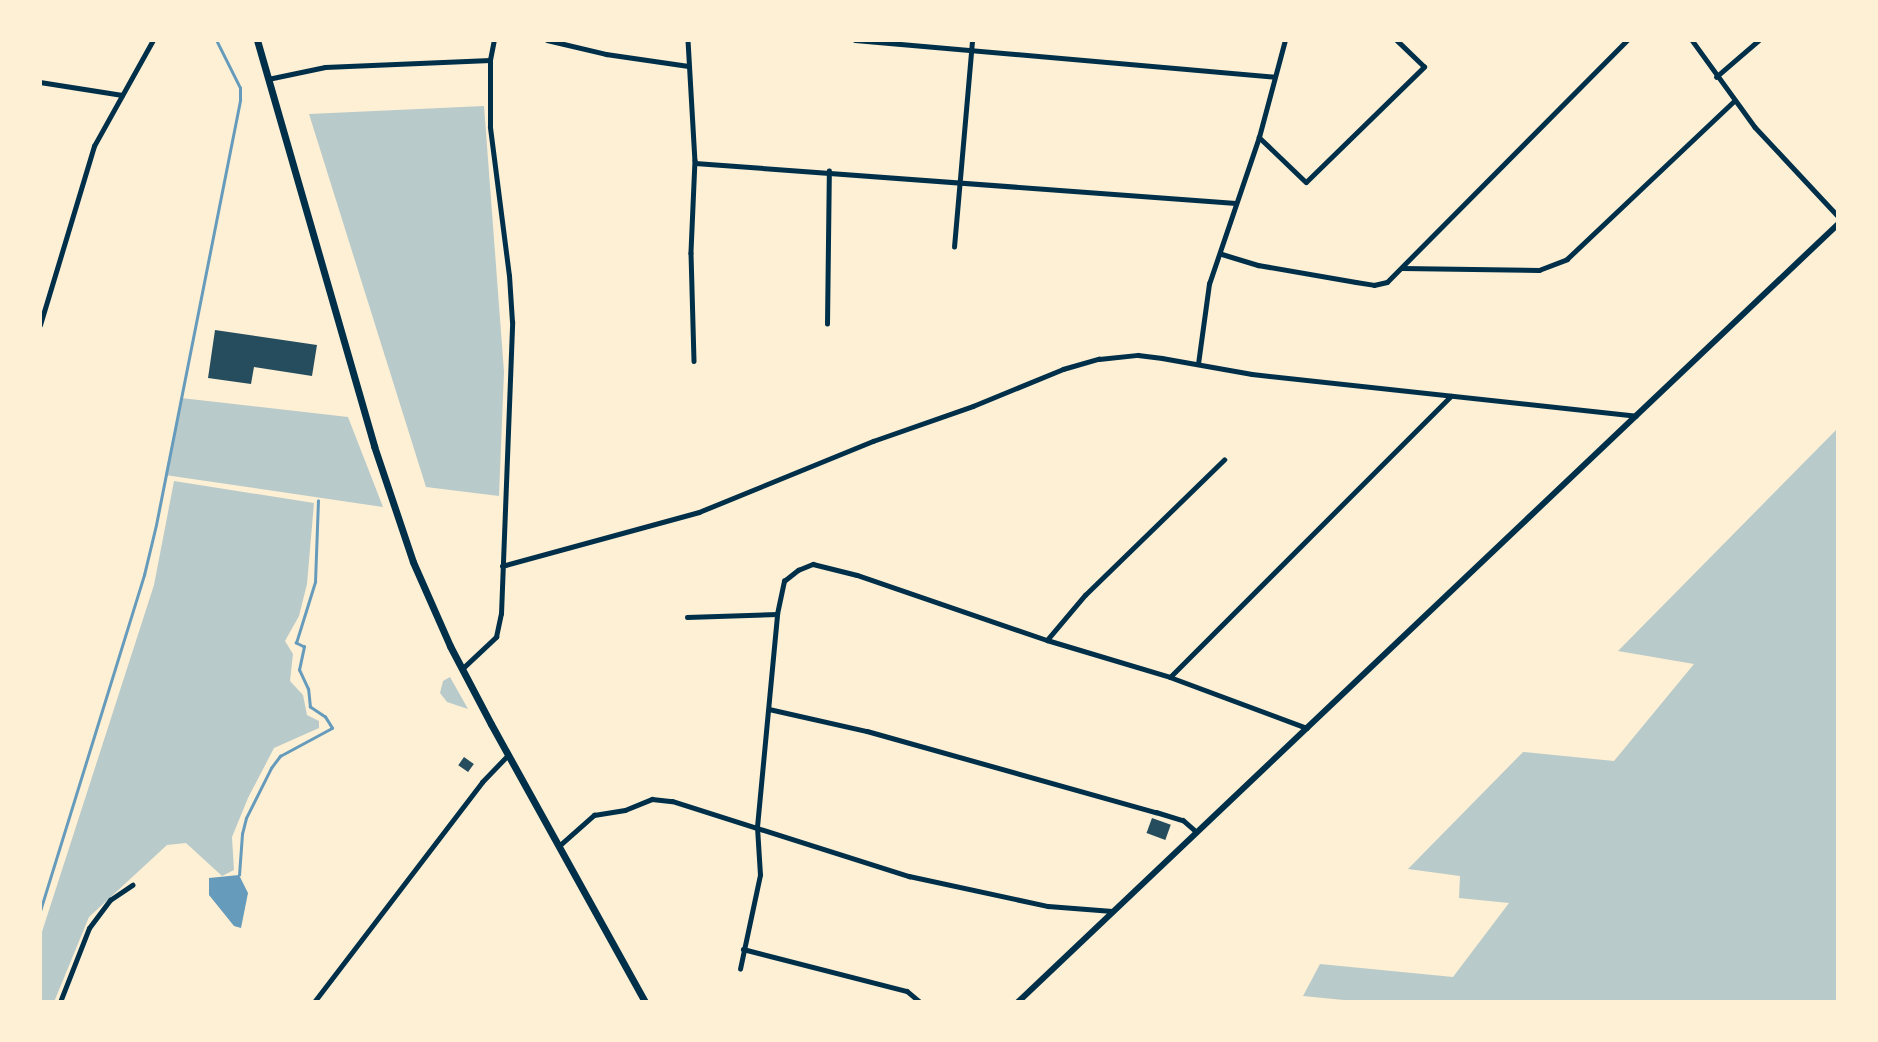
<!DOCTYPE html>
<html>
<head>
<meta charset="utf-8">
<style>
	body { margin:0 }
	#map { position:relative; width:1878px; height:1042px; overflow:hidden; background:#fdf0d5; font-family:Merriweather,serif }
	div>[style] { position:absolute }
	.green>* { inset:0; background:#b9caca }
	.water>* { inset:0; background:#669bbc }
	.stream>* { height:2.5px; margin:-1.25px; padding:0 1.25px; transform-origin:1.25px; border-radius:1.25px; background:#669bbc }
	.building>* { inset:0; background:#264d5e; transform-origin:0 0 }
	.minor>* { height:4.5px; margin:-2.25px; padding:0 2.25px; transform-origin:2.25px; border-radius:2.25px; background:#003049 }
	.secondary>* { height:6px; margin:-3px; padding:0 3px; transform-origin:3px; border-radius:3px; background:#003049 }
	.trunk>* { height:7px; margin:-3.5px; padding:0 3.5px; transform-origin:3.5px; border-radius:3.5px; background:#003049 }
	span { translate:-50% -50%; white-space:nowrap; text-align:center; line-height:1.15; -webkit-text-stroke:6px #fdf0d5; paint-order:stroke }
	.frame { position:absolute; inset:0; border:42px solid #fdf0d5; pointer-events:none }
</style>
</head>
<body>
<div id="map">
	<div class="green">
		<div style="clip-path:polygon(484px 106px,504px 372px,499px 496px,426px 487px,309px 114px)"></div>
		<div style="clip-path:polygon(181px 398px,348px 417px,383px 507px,165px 475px)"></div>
		<div style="clip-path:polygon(1838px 428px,1838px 1002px,1364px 1002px,1303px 996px,1320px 964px,1453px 977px,1509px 903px,1459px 898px,1460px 876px,1408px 869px,1523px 752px,1614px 761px,1694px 664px,1618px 651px)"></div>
		<div style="clip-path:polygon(174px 481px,314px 503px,307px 584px,299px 616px,285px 641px,293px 654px,290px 681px,303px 695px,307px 715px,319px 721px,319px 728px,274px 748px,248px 798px,232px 837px,234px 870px,222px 876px,186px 843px,167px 845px,89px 917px,54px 1002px,40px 1002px,40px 938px,154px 585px)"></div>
		<div style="clip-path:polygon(450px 677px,468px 709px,447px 702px,440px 693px,443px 681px)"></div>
	</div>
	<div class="water">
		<div style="clip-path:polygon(239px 875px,248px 893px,241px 928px,234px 926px,209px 895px,209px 878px)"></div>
	</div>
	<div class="stream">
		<div style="left:239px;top:875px;width:41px;rotate:-85.8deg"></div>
		<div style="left:242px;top:834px;width:16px;rotate:-76deg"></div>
		<div style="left:246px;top:818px;width:56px;rotate:-63.4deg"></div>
		<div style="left:271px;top:768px;width:15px;rotate:-53deg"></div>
		<div style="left:280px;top:756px;width:59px;rotate:-28.3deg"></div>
		<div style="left:332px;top:728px;width:13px;rotate:-122deg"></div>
		<div style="left:325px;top:717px;width:18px;rotate:-146deg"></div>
		<div style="left:310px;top:707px;width:18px;rotate:-96deg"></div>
		<div style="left:308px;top:689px;width:21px;rotate:-115deg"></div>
		<div style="left:299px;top:670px;width:24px;rotate:-78deg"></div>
		<div style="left:304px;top:647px;width:9px;rotate:-153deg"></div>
		<div style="left:296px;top:643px;width:64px;rotate:-72.7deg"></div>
		<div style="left:315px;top:582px;width:81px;rotate:-87.9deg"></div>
		<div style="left:40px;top:911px;width:352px;rotate:-72.8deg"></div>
		<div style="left:144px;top:575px;width:51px;rotate:-76.5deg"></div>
		<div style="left:156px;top:525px;width:433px;rotate:-78.8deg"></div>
		<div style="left:240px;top:100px;width:12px;rotate:-90deg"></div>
		<div style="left:240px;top:88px;width:54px;rotate:-116.6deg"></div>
	</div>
	<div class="building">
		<div style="clip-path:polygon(215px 330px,317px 345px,312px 376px,254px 367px,251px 384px,208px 378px)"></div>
		<div style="left:464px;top:757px;width:12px;height:10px;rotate:35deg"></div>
		<div style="left:1152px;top:818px;width:20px;height:16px;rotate:20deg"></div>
	</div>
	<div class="minor">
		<div style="left:547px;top:40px;width:61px;rotate:13.3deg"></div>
		<div style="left:606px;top:54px;width:83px;rotate:8.3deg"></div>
		<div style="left:688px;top:40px;width:120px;rotate:86.7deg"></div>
		<div style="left:695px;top:160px;width:93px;rotate:92.5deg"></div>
		<div style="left:691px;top:253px;width:108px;rotate:88.4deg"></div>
		<div style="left:855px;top:40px;width:421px;rotate:5deg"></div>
		<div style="left:1692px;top:40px;width:107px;rotate:54.1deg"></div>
		<div style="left:1755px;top:127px;width:122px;rotate:47deg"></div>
		<div style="left:1716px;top:77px;width:57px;rotate:-40.7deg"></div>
		<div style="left:268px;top:79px;width:58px;rotate:-11.9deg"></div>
		<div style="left:325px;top:67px;width:165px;rotate:-2.4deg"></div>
		<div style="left:40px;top:82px;width:83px;rotate:9deg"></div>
		<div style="left:1259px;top:137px;width:65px;rotate:43.8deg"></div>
		<div style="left:1306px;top:182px;width:165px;rotate:-44.3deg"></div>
		<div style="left:1424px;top:67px;width:39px;rotate:-136deg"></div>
		<div style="left:695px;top:163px;width:542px;rotate:4.23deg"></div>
		<div style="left:954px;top:247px;width:208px;rotate:-85deg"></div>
		<div style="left:1222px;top:254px;width:38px;rotate:17deg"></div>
		<div style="left:1258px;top:265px;width:99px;rotate:9.8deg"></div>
		<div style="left:1356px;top:282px;width:18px;rotate:9deg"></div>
		<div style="left:1374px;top:285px;width:13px;rotate:-13deg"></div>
		<div style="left:1387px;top:282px;width:341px;rotate:-45.2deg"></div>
		<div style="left:1402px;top:268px;width:137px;rotate:0.8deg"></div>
		<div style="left:1539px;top:270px;width:30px;rotate:-21deg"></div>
		<div style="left:1567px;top:259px;width:230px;rotate:-43.4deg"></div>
		<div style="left:827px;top:324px;width:153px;rotate:-89.3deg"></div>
		<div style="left:40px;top:325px;width:187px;rotate:-73.2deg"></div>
		<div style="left:94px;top:146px;width:121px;rotate:-60.9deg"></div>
		<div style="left:1198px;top:364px;width:81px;rotate:-82.2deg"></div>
		<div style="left:1209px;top:284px;width:155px;rotate:-71.2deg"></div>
		<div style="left:1259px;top:137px;width:100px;rotate:-75deg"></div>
		<div style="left:502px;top:566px;width:204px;rotate:-15.3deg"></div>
		<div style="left:699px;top:512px;width:188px;rotate:-22.2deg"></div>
		<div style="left:873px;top:441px;width:106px;rotate:-19.3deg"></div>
		<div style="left:973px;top:406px;width:97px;rotate:-22.3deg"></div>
		<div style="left:1063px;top:369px;width:37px;rotate:-16deg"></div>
		<div style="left:1099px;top:359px;width:39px;rotate:-6deg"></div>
		<div style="left:1138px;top:355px;width:24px;rotate:7deg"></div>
		<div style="left:1162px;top:358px;width:91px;rotate:10.1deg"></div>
		<div style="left:1252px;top:374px;width:386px;rotate:6.2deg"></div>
		<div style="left:687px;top:617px;width:90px;rotate:-1.9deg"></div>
		<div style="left:1047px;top:640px;width:59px;rotate:-49.8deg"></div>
		<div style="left:1085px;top:595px;width:194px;rotate:-44.2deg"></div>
		<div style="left:462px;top:669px;width:47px;rotate:-43.3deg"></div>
		<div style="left:496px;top:637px;width:24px;rotate:-78deg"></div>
		<div style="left:501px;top:614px;width:292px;rotate:-87.8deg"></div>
		<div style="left:512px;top:322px;width:46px;rotate:-93.7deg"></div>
		<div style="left:509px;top:276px;width:150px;rotate:-97.3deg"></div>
		<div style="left:490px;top:127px;width:67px;rotate:-90deg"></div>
		<div style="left:490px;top:60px;width:20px;rotate:-79deg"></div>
		<div style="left:1170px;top:677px;width:397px;rotate:-45deg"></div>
		<div style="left:769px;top:709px;width:100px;rotate:12.7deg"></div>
		<div style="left:867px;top:731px;width:300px;rotate:15.7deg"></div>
		<div style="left:1156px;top:812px;width:28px;rotate:17deg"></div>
		<div style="left:1183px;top:820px;width:18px;rotate:41deg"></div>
		<div style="left:559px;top:846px;width:47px;rotate:-41.5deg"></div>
		<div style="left:594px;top:815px;width:31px;rotate:-9deg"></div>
		<div style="left:625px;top:810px;width:29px;rotate:-22deg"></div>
		<div style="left:652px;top:799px;width:20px;rotate:6deg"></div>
		<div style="left:672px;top:801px;width:249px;rotate:17.6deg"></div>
		<div style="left:909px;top:876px;width:142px;rotate:12.2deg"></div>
		<div style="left:1048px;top:906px;width:64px;rotate:4.5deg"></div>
		<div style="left:743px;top:949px;width:169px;rotate:14.4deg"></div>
		<div style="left:907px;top:991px;width:17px;rotate:40deg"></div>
		<div style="left:740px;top:969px;width:96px;rotate:-78deg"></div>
		<div style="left:760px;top:875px;width:48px;rotate:-93.6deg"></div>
		<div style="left:757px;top:827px;width:214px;rotate:-84.6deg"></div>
		<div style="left:777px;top:614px;width:34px;rotate:-78deg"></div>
		<div style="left:784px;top:581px;width:18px;rotate:-38deg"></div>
		<div style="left:798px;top:570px;width:16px;rotate:-22deg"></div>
		<div style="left:813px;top:564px;width:45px;rotate:14deg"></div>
		<div style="left:857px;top:575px;width:201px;rotate:18.9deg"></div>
		<div style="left:1047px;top:640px;width:128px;rotate:16.7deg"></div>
		<div style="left:1170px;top:677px;width:146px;rotate:20.4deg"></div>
		<div style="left:60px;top:1002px;width:79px;rotate:-68.6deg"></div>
		<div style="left:89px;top:928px;width:35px;rotate:-53deg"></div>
		<div style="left:110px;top:900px;width:27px;rotate:-34deg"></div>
		<div style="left:314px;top:1002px;width:277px;rotate:-52.6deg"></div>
		<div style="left:482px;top:782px;width:37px;rotate:-46deg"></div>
	</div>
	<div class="secondary">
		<div style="left:1018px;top:1002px;width:1130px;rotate:-43.49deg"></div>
	</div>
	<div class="trunk">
		<div style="left:257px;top:40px;width:423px;rotate:73.9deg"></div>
		<div style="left:374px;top:446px;width:122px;rotate:71.4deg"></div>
		<div style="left:413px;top:562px;width:92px;rotate:66.2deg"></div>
		<div style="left:450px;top:646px;width:88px;rotate:62.3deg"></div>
		<div style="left:491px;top:724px;width:318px;rotate:61deg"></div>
	</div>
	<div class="frame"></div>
</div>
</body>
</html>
